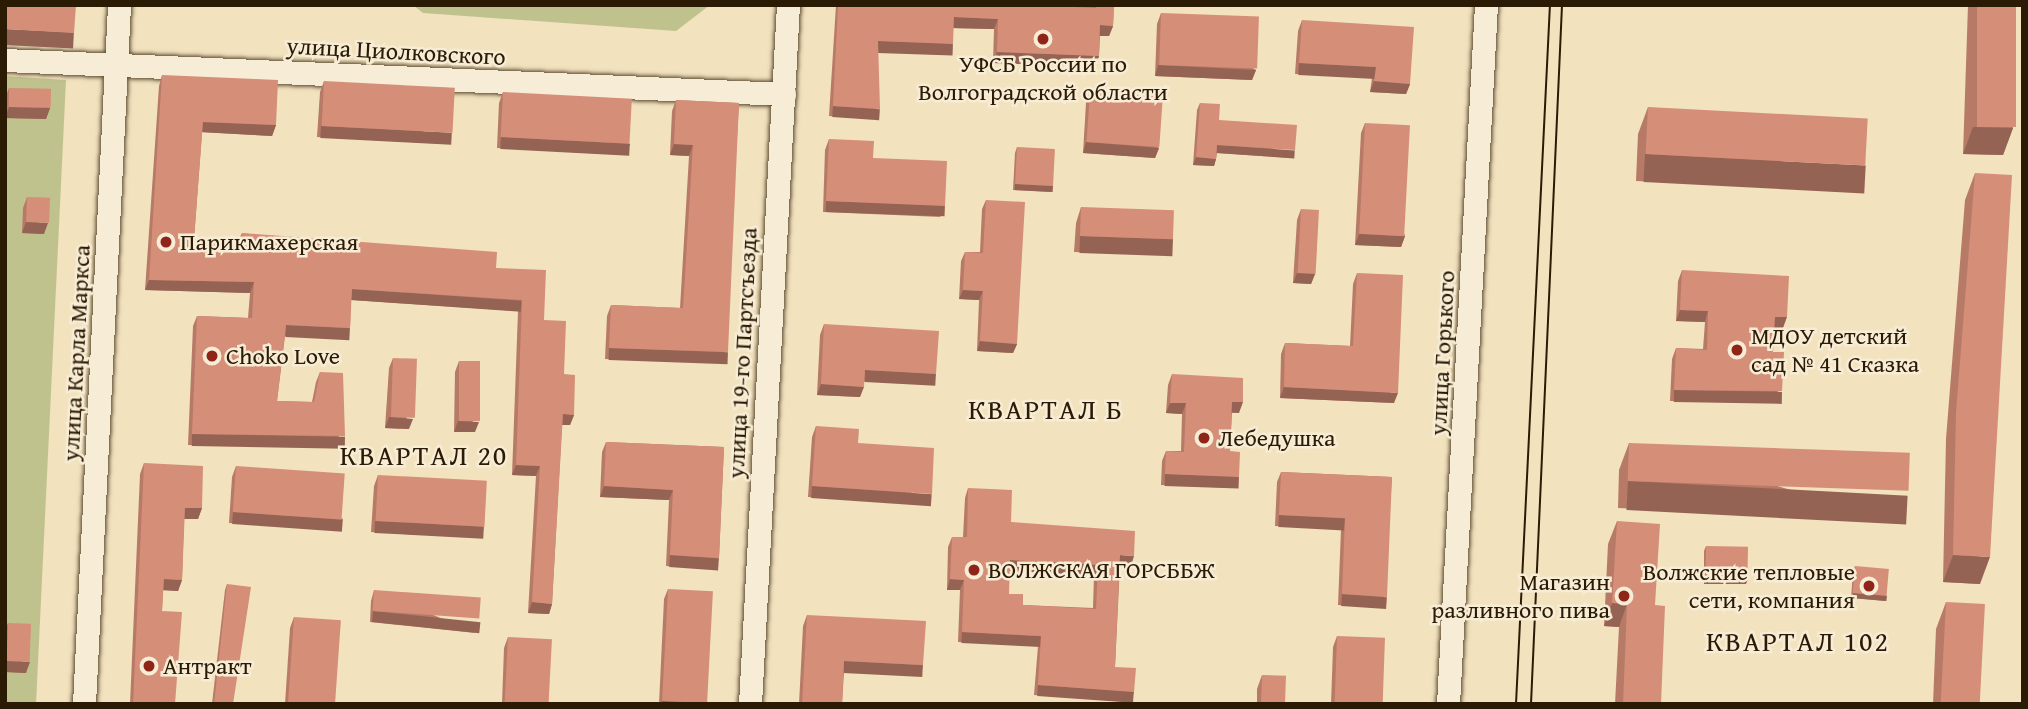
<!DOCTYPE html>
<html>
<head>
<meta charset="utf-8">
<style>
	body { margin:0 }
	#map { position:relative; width:2028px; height:709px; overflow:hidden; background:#f2e2be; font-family:"Gentium Book Plus",serif }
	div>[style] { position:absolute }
	.green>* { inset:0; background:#c0c28e }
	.roads { filter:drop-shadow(0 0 2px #5d4c32) drop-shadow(0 0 2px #5d4c32) }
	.minor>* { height:23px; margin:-11.5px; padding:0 11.5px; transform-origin:11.5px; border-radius:11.5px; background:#f7ecd5 }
	.tram>* { height:2px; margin:-1px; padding:0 1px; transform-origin:1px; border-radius:1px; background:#2b1a04 }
	.wall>* { inset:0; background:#b77a67 }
	.shaded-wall>* { inset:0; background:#956354; transform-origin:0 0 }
	.building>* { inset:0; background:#d58e78; transform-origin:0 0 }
	.dots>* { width:19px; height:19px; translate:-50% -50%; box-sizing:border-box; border:4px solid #f7ecd5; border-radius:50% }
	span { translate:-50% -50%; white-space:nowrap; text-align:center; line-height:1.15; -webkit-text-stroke:5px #f7ecd5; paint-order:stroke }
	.street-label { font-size:24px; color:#2b1a04 }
	.poi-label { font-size:24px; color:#2b1a04 }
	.left { translate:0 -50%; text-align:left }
	.right { translate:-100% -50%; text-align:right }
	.quarter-label { font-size:28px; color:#2b1a04; letter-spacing:2px }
	.frame { position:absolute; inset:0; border:7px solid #2b1a04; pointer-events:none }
</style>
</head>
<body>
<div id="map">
	<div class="green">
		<div style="clip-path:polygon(413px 5px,710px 5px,676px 31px,423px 13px)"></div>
		<div style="clip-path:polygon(5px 76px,66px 80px,36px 704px,5px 704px)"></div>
	</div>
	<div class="roads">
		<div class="minor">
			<div style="left:5px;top:60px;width:780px;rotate:2.5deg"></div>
			<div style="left:84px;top:704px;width:700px;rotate:-87.13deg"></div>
			<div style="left:750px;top:704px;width:700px;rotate:-86.89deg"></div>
			<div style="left:1448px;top:704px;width:700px;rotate:-86.89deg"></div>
		</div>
	</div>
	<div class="tram">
		<div style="left:1516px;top:704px;width:700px;rotate:-87.22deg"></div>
		<div style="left:1531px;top:704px;width:700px;rotate:-87.46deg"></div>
	</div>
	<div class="wall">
		<div style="clip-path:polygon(836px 5px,1031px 5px,1093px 7px,1093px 5px,1114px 5px,1113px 26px,1109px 36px,1100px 36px,1099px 56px,1095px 66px,993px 63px,994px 29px,953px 28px,949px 55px,878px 52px,876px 119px,829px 116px)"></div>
		<div style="clip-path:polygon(1968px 5px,2016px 5px,2013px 128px,2003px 155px,1963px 154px)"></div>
		<div style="clip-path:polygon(1161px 13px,1256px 70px,1252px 80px,1155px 76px,1157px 24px)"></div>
		<div style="clip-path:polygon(1302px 20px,1410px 84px,1406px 94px,1370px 92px,1372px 78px,1295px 74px,1298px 31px)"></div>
		<div style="clip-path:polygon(162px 75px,276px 125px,272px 136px,202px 132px,194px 239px,238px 241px,242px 233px,496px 268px,544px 320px,564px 374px,574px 415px,570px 425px,562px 425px,552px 604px,549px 614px,528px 613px,536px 476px,512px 475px,518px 311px,351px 300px,350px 328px,346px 339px,285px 336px,277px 401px,312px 402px,316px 382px,320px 372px,342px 447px,188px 445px,193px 326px,197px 316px,248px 318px,250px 293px,145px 290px,159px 86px)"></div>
		<div style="clip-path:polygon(324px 81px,448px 144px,317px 137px,320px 92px)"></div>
		<div style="clip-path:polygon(9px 88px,50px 108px,46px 119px,5px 118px,5px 98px)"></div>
		<div style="clip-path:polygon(503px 92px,630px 144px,626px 155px,497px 148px,499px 103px)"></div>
		<div style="clip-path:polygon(1090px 92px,1159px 148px,1155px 158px,1083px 153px,1086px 103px)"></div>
		<div style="clip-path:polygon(676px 100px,739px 103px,724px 363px,605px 359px,607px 316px,611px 305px,680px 308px,689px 156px,670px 155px,672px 111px)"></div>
		<div style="clip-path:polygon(1200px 103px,1219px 120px,1292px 158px,1217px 153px,1216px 159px,1214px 166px,1193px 165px,1197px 110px)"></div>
		<div style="clip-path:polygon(1648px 107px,1856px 191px,1636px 181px,1638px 134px)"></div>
		<div style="clip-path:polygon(1365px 123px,1405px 236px,1401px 247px,1355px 245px,1361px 133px)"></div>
		<div style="clip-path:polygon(829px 139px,873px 158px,941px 217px,823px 212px,825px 150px)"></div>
		<div style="clip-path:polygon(1017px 147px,1053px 186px,1051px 192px,1013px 190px,1015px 153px)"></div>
		<div style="clip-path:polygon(1975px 173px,1980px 584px,1943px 582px,1946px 439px,1965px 200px)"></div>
		<div style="clip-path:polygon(27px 197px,44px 234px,22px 233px,23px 208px)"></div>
		<div style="clip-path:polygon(986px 200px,1017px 344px,1013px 353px,977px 351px,979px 300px,959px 299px,961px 261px,965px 252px,980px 252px,982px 209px)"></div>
		<div style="clip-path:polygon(1081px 207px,1173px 239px,1168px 255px,1074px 252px,1076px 223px)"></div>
		<div style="clip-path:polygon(1301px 209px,1315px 274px,1311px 284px,1293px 283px,1297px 220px)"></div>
		<div style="clip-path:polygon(1682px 270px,1783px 328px,1774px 328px,1773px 352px,1779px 402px,1670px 401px,1672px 359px,1676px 348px,1703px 349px,1705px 322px,1676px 321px,1678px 281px)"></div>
		<div style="clip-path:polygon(1357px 273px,1394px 403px,1280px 398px,1281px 354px,1285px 343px,1350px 346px,1353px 284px)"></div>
		<div style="clip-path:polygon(824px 324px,936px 374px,932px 385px,864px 381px,860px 397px,817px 395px,820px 335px)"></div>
		<div style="clip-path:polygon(393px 358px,409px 429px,385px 428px,389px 368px)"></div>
		<div style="clip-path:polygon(459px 361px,475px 432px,454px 432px,455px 372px)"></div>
		<div style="clip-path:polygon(1172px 374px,1239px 413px,1232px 413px,1230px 451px,1239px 477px,1235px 488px,1161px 485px,1162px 461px,1166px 451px,1181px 451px,1182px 414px,1166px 413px,1168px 385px)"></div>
		<div style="clip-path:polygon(816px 426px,928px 504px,808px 497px,812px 437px)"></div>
		<div style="clip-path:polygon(606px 442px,724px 447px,719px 558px,715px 569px,666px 566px,669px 500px,600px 497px,602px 452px)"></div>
		<div style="clip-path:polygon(1629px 443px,1898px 521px,1618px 508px,1619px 470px)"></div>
		<div style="clip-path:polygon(144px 463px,202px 508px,198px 519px,184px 519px,182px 580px,178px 591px,163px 590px,162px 611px,175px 704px,130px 704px,140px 474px)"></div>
		<div style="clip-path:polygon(236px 466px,343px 519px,339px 530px,229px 523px,232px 477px)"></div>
		<div style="clip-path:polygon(1281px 472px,1392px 477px,1383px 608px,1338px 605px,1341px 529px,1275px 526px,1277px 482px)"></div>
		<div style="clip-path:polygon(378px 475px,484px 527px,480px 538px,371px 532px,374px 486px)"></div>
		<div style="clip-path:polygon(evenodd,968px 488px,1011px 522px,1131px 566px,1120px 565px,1115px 667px,1134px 692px,1130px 702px,1034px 695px,1038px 646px,958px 642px,960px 590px,947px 590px,948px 547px,952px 537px,963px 537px,965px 498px,968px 488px,1009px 571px,1094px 575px,1093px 608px,1023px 605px,1009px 594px,1009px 571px)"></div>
		<div style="clip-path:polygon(1617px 521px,1655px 605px,1661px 704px,1615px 704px,1619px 627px,1604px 626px,1608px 544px)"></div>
		<div style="clip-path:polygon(1706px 546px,1746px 584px,1704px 584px,1704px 551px)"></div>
		<div style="clip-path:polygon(1855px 566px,1887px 596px,1885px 601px,1851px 598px,1853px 572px)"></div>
		<div style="clip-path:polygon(227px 584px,233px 704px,212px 704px,225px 590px)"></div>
		<div style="clip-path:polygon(668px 589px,708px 704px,659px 704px,664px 599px)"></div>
		<div style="clip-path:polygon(374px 590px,476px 633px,370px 622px,371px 601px)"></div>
		<div style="clip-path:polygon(1946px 602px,1980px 704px,1933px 704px,1936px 629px)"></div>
		<div style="clip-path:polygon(807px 615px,923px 665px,919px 676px,844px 672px,842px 704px,799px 704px,803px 626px)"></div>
		<div style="clip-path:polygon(294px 617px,336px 704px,285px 704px,290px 628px)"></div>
		<div style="clip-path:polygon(8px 623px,26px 673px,5px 672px,5px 630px)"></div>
		<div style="clip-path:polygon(1337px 636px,1382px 704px,1331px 704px,1333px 647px)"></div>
		<div style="clip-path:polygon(508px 637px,549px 704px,502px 704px,504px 648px)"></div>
		<div style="clip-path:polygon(1262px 675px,1285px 704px,1257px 704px,1257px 689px)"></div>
	</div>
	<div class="shaded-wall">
		<div style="clip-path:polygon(954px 17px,998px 19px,994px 29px,950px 28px)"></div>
		<div style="clip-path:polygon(1100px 25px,1113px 26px,1109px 36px,1096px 36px)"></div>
		<div style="left:5px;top:29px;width:69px;height:16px;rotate:3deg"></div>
		<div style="left:878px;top:41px;width:75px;height:12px;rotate:2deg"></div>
		<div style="clip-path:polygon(997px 52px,1099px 56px,1095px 66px,993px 63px)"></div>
		<div style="left:1299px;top:63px;width:77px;height:12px;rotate:3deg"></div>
		<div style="clip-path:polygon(1158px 65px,1256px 70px,1252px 80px,1155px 76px)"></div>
		<div style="clip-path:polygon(1374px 81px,1410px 84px,1406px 94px,1370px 92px)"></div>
		<div style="left:833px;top:106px;width:47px;height:11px;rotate:4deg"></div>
		<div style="clip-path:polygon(9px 107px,50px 108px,46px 119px,5px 118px)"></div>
		<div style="clip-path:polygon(203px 122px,276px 125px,272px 136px,199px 132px)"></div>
		<div style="left:321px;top:126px;width:131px;height:12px;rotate:3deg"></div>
		<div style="clip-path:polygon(1973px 127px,2013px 128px,2003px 155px,1963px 154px)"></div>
		<div style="left:501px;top:137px;width:129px;height:12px;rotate:3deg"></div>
		<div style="clip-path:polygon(1086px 142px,1159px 148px,1155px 158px,1083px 153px)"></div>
		<div style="clip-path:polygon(674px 144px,693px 145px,689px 156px,670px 155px)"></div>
		<div style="left:1217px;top:145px;width:78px;height:8px;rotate:4deg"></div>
		<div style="left:1645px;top:154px;width:221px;height:28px;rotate:3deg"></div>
		<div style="clip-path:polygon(1196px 157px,1216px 159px,1214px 166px,1193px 165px)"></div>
		<div style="left:1015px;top:184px;width:38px;height:6px;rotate:3deg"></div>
		<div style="left:826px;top:201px;width:119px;height:11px;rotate:2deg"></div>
		<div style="clip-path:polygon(26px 222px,48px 223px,44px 234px,22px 233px)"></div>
		<div style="clip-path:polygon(1359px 234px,1405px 236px,1401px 247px,1355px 245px)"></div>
		<div style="left:1080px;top:236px;width:93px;height:17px;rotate:2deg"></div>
		<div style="clip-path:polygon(1297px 273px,1315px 274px,1311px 284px,1293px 283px)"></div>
		<div style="clip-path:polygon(149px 280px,254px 282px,250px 293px,145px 290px)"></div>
		<div style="left:352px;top:289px;width:170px;height:11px;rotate:4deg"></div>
		<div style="clip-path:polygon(963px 290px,983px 291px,979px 300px,959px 299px)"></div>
		<div style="clip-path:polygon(1680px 310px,1708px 311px,1705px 322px,1676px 321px)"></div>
		<div style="clip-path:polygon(1775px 317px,1787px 317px,1783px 328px,1771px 328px)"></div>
		<div style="left:286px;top:325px;width:64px;height:12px;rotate:3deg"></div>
		<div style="clip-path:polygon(980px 341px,1017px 344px,1013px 353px,977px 351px)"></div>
		<div style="left:609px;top:348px;width:119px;height:12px;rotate:2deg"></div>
		<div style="left:865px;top:370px;width:71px;height:12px;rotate:3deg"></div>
		<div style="clip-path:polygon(821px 384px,864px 387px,860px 397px,817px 395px)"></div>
		<div style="clip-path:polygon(1284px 387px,1398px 393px,1394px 403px,1280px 398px)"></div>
		<div style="left:1674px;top:390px;width:108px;height:12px;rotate:1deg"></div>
		<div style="clip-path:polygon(1232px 402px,1243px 402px,1239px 413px,1228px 412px)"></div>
		<div style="clip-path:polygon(1170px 403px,1186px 403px,1182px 414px,1166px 413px)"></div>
		<div style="clip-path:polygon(563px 414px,574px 415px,570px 425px,559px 425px)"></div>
		<div style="clip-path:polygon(389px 417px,413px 419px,409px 429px,385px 428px)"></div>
		<div style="clip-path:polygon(458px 421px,479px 422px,475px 432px,454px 432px)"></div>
		<div style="left:192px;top:434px;width:153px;height:12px;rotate:1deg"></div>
		<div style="clip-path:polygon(516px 465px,540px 466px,536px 476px,512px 475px)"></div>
		<div style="left:1165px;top:474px;width:74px;height:12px;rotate:2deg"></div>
		<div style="left:1628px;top:481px;width:280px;height:29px;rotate:3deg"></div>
		<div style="clip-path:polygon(604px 486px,673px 490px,669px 500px,600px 497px)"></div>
		<div style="left:812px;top:486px;width:120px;height:12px;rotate:4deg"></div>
		<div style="clip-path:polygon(185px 508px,202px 508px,198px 519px,181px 519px)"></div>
		<div style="left:233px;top:512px;width:110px;height:12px;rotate:4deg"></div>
		<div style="left:1279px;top:515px;width:66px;height:12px;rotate:3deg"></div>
		<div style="left:375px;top:521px;width:109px;height:12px;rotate:3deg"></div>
		<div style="left:670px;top:555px;width:49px;height:12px;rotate:4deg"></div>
		<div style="clip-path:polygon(1120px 555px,1134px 556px,1131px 566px,1117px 565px)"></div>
		<div style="clip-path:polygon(1953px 555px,1990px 557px,1980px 584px,1943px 582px)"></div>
		<div style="left:1010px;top:560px;width:88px;height:11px;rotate:3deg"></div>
		<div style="clip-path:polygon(1706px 578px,1748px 579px,1746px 584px,1704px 584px)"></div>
		<div style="clip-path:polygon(164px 579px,182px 580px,178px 591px,160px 590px)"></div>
		<div style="clip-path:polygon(950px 579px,964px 580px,960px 590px,947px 590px)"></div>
		<div style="left:1853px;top:593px;width:34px;height:5px;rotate:5deg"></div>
		<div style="left:1342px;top:594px;width:45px;height:12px;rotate:4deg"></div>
		<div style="clip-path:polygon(532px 602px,552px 604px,549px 614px,528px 613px)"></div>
		<div style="clip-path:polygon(1612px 603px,1627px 604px,1619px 627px,1604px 626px)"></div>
		<div style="left:373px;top:611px;width:108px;height:11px;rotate:6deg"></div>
		<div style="left:962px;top:632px;width:79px;height:11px;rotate:3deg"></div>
		<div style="clip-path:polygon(6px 661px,30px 662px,26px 673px,5px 672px)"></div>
		<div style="left:844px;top:661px;width:79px;height:12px;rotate:3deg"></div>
		<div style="left:1038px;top:685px;width:96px;height:11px;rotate:4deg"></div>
		<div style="clip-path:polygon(662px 701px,708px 704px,662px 704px)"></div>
	</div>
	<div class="building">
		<div style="clip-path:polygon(5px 5px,76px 5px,74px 33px,5px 29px)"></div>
		<div style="clip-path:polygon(838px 5px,1031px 5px,1096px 8px,1096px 5px,1114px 5px,1113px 26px,1100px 25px,1099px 56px,997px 52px,998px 19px,954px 17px,953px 44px,878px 41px,880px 109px,833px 106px)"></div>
		<div style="left:1977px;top:5px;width:39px;height:122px"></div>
		<div style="left:1161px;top:13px;width:98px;height:52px;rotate:2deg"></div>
		<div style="clip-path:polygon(1302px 20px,1414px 27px,1410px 84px,1374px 81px,1376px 67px,1299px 63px)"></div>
		<div style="clip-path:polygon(162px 75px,278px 80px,276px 125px,203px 122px,194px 239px,241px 242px,242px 233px,497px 252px,496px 268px,546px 270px,544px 320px,566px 321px,564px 374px,575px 375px,574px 415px,563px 414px,552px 604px,532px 602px,540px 466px,516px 465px,522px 300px,352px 289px,350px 328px,286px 325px,277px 401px,314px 402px,320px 372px,343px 373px,345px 436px,192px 434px,197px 316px,252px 318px,254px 282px,149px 280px)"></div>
		<div style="left:324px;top:81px;width:131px;height:45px;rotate:3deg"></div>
		<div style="left:9px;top:88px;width:42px;height:19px;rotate:1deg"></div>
		<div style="left:503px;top:92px;width:129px;height:45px;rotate:3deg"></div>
		<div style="left:1090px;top:92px;width:73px;height:50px;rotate:4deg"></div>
		<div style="clip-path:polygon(676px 100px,739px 103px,728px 352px,609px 348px,611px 305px,683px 308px,693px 145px,674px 144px)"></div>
		<div style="clip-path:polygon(1200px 103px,1220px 104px,1219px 120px,1297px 125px,1295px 150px,1217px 145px,1216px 159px,1196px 157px)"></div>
		<div style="left:1648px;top:107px;width:220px;height:47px;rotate:3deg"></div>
		<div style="left:1365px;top:123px;width:45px;height:111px;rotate:3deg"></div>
		<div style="clip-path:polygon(829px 139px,874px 141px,873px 158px,947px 161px,945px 206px,826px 201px)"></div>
		<div style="left:1017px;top:147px;width:38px;height:37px;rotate:3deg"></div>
		<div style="clip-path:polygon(1975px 173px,2012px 175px,1990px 557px,1953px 555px,1956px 412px)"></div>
		<div style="left:27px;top:197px;width:23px;height:25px;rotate:2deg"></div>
		<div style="clip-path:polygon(986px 200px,1025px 202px,1017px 344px,980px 341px,983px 291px,963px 290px,965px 252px,983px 253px)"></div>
		<div style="left:1081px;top:207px;width:93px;height:29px;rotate:2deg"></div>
		<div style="left:1301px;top:209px;width:18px;height:64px;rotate:3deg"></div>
		<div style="clip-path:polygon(1682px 270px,1789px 276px,1787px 317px,1775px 317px,1773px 352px,1784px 352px,1782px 391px,1674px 390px,1676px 348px,1707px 350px,1708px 311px,1680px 310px)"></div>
		<div style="clip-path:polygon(1357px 273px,1403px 275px,1398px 393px,1284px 387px,1285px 343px,1353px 346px)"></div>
		<div style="clip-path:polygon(824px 324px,939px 331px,936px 374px,865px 370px,864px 387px,821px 384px)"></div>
		<div style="left:393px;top:358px;width:24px;height:59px;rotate:2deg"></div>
		<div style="left:459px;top:361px;width:21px;height:60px"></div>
		<div style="clip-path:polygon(1172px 374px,1243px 378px,1243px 402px,1232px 402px,1230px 451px,1240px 452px,1239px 477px,1165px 474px,1166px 451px,1184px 452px,1186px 403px,1170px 403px)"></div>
		<div style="clip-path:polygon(816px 426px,859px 429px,858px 443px,934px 448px,932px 494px,812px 486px)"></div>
		<div style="clip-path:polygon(606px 442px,724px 447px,719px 558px,670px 555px,673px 490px,604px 486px)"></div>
		<div style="left:1629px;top:443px;width:281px;height:38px;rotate:2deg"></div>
		<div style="clip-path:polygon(144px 463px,203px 466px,202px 508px,185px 508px,182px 580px,164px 579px,162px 611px,182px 612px,175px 704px,133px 704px)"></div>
		<div style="left:236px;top:466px;width:109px;height:46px;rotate:4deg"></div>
		<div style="clip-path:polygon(1281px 472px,1392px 477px,1387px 597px,1342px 594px,1345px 518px,1279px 515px)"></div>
		<div style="left:378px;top:475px;width:109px;height:46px;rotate:3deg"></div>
		<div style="clip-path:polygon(evenodd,968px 488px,1012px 490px,1011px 522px,1135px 531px,1134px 556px,1120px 555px,1115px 667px,1136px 668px,1134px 692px,1038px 685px,1041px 636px,962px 632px,964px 580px,950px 579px,952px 537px,967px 537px,968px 488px,1010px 560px,1098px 565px,1096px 609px,1023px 605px,1023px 594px,1009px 594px,1010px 560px)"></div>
		<div style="clip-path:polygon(1617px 521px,1660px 524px,1655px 605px,1665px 606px,1661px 704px,1623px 704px,1627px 604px,1612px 603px)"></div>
		<div style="left:1706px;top:546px;width:42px;height:32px;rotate:1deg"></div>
		<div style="left:1855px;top:566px;width:34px;height:27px;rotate:5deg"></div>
		<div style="clip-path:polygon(227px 584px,251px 587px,233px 704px,214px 704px)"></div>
		<div style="left:668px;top:589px;width:45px;height:112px;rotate:3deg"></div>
		<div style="left:374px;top:590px;width:107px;height:21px;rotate:4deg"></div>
		<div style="left:1946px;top:602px;width:39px;height:102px;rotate:3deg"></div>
		<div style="clip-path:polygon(807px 615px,926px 621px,923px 665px,844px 661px,842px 704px,802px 704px)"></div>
		<div style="left:294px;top:617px;width:47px;height:87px;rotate:4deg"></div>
		<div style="left:8px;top:623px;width:23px;height:38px;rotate:2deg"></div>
		<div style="left:1337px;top:636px;width:48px;height:68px;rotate:2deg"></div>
		<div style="left:508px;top:637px;width:44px;height:67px;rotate:3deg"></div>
		<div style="left:1262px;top:675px;width:24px;height:29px;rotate:2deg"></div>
	</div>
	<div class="dots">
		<div style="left:1043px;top:39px;background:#8f2418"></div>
		<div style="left:166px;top:242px;background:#8f2418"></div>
		<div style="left:1737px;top:350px;background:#8f2418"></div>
		<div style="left:212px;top:356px;background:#8f2418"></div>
		<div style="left:1204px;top:438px;background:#8f2418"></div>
		<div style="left:974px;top:570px;background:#8f2418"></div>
		<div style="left:1869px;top:586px;background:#8f2418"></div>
		<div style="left:1624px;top:596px;background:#8f2418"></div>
		<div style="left:149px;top:666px;background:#8f2418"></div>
	</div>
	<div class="street-label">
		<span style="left:396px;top:51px;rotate:3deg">улица Циолковского</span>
		<span style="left:76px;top:353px;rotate:-87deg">улица Карла Маркса</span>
		<span style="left:742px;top:353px;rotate:-87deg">улица 19-го Партсъезда</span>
		<span style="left:1442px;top:353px;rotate:-87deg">улица Горького</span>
	</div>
	<div class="poi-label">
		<span style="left:1043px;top:78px">УФСБ России по<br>Волгоградской области</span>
		<span class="left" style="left:180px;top:242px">Парикмахерская</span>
		<span class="left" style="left:1751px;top:350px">МДОУ детский<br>сад № 41 Сказка</span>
		<span class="left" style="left:226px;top:356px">Choko Love</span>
		<span class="left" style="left:1218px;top:438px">Лебедушка</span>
		<span class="left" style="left:988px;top:570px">ВОЛЖСКАЯ ГОРСББЖ</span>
		<span class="right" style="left:1855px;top:586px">Волжские тепловые<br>сети, компания</span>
		<span class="right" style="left:1610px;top:596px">Магазин<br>разливного пива</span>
		<span class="left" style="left:163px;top:666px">Антракт</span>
	</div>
	<div class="quarter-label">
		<span style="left:1046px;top:409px">КВАРТАЛ Б</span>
		<span style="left:424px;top:455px">КВАРТАЛ 20</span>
		<span style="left:1798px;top:641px">КВАРТАЛ 102</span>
	</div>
	<div class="frame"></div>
</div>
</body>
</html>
